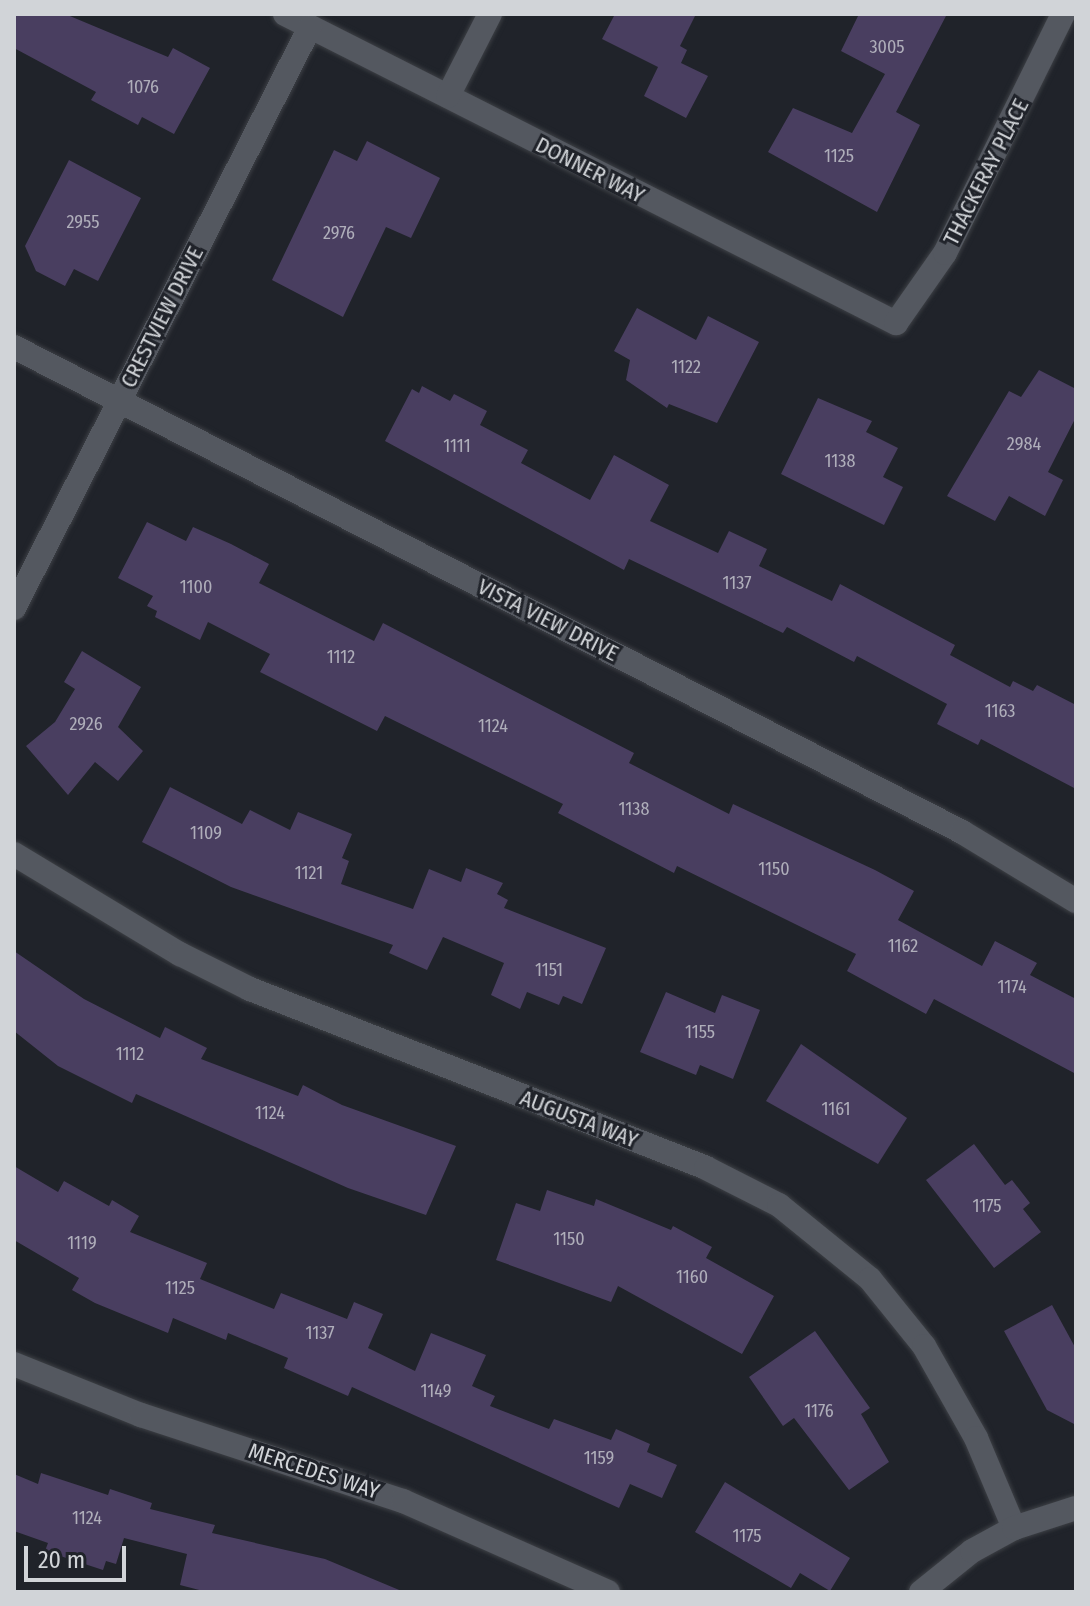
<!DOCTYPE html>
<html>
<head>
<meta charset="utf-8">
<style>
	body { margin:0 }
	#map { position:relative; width:1090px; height:1606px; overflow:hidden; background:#20232a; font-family:"Fira Sans Condensed",sans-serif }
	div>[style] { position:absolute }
	.building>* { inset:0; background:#493e60 }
	.roads { filter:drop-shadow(0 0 2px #3d4045) drop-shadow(0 0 2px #3d4045) }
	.minor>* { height:24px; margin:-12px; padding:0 12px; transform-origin:12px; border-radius:12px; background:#545860 }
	span { translate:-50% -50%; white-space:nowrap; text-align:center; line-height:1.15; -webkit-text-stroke:6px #20232a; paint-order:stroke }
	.number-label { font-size:18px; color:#afaeba }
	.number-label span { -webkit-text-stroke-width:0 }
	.street-label { font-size:22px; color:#d1d4d8 }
	.frame { position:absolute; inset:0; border:16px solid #d1d4d8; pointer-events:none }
	.scale { position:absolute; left:24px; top:1546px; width:102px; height:36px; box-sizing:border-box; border:4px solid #d1d4d8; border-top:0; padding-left:10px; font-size:24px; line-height:28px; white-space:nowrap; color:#d1d4d8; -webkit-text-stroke:6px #20232a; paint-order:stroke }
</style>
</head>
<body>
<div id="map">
	<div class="building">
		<div style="clip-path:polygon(14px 14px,65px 14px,168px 57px,173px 48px,210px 68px,174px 134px,142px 117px,138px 125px,91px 100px,96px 92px,14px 48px)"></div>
		<div style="clip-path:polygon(615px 14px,696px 14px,680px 46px,687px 50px,681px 63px,708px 76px,686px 118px,644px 96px,658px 67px,602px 39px)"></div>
		<div style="clip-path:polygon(859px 14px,947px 14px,896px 112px,920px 125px,877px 212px,768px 152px,793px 108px,852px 133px,885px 74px,841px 51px)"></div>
		<div style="clip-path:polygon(367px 141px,440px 178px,411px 238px,386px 227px,343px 317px,272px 280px,334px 150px,357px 161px)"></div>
		<div style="clip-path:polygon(69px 160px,141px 198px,98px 281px,74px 269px,65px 286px,36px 271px,25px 246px)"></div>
		<div style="clip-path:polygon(637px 308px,696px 340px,708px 316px,759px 342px,717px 423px,669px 404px,667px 408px,626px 380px,630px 360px,614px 351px)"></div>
		<div style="clip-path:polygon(1039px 370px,1076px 389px,1076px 417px,1048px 472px,1063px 480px,1045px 516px,1009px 496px,995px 521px,947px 496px,1009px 391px,1021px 397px)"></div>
		<div style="clip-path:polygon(422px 386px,450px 401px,454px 394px,487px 411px,480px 425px,528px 450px,521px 463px,590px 500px,614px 455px,669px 485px,650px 521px,718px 553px,729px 531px,767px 549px,759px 566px,832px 601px,840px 584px,955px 645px,950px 655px,1010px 687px,1013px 681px,1033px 691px,1037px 685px,1076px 705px,1076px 789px,981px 739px,978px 745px,937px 724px,947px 704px,857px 656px,854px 662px,787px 627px,783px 633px,629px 559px,624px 570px,385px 441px,412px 389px,419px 393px)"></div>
		<div style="clip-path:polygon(818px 398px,872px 421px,866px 432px,898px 448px,883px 477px,903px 487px,884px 525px,781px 474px)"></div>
		<div style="clip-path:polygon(147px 522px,186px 541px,193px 527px,231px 544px,269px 564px,259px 583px,374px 641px,383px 623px,634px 753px,629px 763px,729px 814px,733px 804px,875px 870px,914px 891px,898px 920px,982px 966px,995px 941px,1037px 963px,1030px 975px,1076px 999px,1076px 1074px,934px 999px,926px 1014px,847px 971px,856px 954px,677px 866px,674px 873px,558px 813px,563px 804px,385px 716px,377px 731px,260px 672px,270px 654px,208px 622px,200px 640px,155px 617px,157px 611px,147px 606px,153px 596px,118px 578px)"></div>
		<div style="clip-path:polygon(82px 651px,141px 687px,118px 727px,143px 751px,118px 781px,95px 762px,68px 795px,26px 746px,55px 722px,75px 689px,64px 682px)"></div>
		<div style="clip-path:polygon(170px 787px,242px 824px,250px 810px,290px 830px,298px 812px,352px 834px,342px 858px,349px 861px,341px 884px,413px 909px,429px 869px,461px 882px,466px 868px,503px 883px,497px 894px,508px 900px,504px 908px,606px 948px,582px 1004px,563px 996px,559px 1005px,527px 992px,520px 1009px,491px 995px,504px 963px,443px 937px,427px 970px,389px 953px,393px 945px,231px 887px,142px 842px)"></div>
		<div style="clip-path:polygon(14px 951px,84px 999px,160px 1038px,165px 1027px,207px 1048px,201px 1059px,298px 1096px,303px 1085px,342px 1105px,456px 1146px,426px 1215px,348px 1188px,136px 1094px,132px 1103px,58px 1066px,14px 1031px)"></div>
		<div style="clip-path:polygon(666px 992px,715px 1013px,722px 995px,760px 1010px,733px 1079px,700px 1065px,696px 1075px,640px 1052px)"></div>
		<div style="clip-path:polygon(801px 1044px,907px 1118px,878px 1164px,766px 1101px)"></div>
		<div style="clip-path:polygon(974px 1144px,1005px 1185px,1012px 1180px,1030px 1203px,1023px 1209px,1041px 1232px,994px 1268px,926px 1180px)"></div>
		<div style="clip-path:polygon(14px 1166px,58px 1192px,64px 1181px,109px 1206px,112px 1200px,139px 1216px,130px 1232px,207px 1263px,200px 1279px,274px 1309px,281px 1293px,347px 1319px,354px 1302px,383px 1314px,368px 1348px,415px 1371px,431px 1333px,486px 1355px,472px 1386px,495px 1396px,490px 1406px,549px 1429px,554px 1419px,611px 1440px,616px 1429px,650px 1444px,647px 1452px,677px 1465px,662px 1498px,630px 1484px,619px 1508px,352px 1387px,348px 1396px,284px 1368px,288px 1358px,228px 1333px,226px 1340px,173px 1318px,168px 1333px,95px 1303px,72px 1290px,79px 1278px,14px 1240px)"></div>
		<div style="clip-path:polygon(547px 1190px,594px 1206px,596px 1199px,671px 1230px,673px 1226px,712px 1247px,706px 1258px,774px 1296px,742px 1354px,618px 1286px,611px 1302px,496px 1260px,516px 1203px,540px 1211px)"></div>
		<div style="clip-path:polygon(1052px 1305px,1076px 1349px,1076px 1425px,1047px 1410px,1004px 1331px)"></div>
		<div style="clip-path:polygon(815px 1331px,870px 1408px,861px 1414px,889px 1462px,849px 1490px,794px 1418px,783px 1426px,749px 1377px)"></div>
		<div style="clip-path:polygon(41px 1473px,108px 1495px,110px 1489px,152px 1503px,150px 1509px,215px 1525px,212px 1533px,325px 1559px,404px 1592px,207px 1592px,180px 1585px,187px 1554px,124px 1538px,116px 1564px,106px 1561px,103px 1570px,45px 1551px,48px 1543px,14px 1531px,14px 1474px,38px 1484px)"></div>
		<div style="clip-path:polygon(725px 1482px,850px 1558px,830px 1591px,800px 1573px,791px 1588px,695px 1532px)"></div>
	</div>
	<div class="roads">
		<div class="minor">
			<div style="left:285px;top:14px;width:685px;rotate:26.83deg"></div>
			<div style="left:896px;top:323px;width:85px;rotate:-55deg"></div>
			<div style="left:945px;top:253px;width:267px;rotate:-63.7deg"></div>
			<div style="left:448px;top:96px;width:92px;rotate:-62.9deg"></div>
			<div style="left:14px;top:347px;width:1065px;rotate:27.09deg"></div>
			<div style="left:962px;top:832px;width:133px;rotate:31.2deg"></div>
			<div style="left:14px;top:608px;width:652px;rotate:-63deg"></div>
			<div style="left:14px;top:854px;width:194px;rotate:31.1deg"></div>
			<div style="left:180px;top:954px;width:78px;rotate:26.6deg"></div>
			<div style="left:250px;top:989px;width:490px;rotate:21.4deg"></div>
			<div style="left:706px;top:1168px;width:82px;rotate:26.9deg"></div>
			<div style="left:779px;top:1205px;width:117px;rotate:39.1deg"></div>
			<div style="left:870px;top:1279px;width:86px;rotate:51.1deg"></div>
			<div style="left:924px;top:1346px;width:106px;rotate:60.5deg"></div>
			<div style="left:976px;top:1438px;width:98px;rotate:67.1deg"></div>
			<div style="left:14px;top:1364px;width:137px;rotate:21.9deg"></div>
			<div style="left:141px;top:1415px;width:276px;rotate:18.2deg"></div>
			<div style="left:403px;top:1501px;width:224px;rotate:23.9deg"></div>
			<div style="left:921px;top:1592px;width:65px;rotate:-38.8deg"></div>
			<div style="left:972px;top:1551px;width:48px;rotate:-28.7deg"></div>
			<div style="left:1014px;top:1528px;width:65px;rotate:-17.9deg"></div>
		</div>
	</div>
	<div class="number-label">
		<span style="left:887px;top:47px">3005</span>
		<span style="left:143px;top:87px">1076</span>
		<span style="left:839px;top:156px">1125</span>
		<span style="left:83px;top:222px">2955</span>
		<span style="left:339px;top:233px">2976</span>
		<span style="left:686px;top:367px">1122</span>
		<span style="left:1024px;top:444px">2984</span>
		<span style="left:457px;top:446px">1111</span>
		<span style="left:840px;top:461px">1138</span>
		<span style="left:737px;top:583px">1137</span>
		<span style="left:196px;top:587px">1100</span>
		<span style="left:341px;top:657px">1112</span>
		<span style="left:1000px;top:711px">1163</span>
		<span style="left:86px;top:724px">2926</span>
		<span style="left:493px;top:726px">1124</span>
		<span style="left:634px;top:809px">1138</span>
		<span style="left:206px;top:833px">1109</span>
		<span style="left:774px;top:869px">1150</span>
		<span style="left:309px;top:873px">1121</span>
		<span style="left:903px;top:946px">1162</span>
		<span style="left:549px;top:970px">1151</span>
		<span style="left:1012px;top:987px">1174</span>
		<span style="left:700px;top:1032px">1155</span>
		<span style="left:130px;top:1054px">1112</span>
		<span style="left:836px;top:1109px">1161</span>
		<span style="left:270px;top:1113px">1124</span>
		<span style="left:987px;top:1206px">1175</span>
		<span style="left:569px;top:1239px">1150</span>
		<span style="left:82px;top:1243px">1119</span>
		<span style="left:692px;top:1277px">1160</span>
		<span style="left:180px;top:1288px">1125</span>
		<span style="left:320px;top:1333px">1137</span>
		<span style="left:436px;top:1391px">1149</span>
		<span style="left:819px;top:1411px">1176</span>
		<span style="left:599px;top:1458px">1159</span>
		<span style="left:87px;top:1518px">1124</span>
		<span style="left:747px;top:1536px">1175</span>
	</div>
	<div class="street-label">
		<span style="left:590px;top:170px;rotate:27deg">DONNER WAY</span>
		<span style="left:986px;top:172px;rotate:-63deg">THACKERAY PLACE</span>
		<span style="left:162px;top:317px;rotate:-63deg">CRESTVIEW DRIVE</span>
		<span style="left:548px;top:620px;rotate:27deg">VISTA VIEW DRIVE</span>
		<span style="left:579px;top:1119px;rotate:21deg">AUGUSTA WAY</span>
		<span style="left:314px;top:1471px;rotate:18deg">MERCEDES WAY</span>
	</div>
	<div class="frame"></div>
	<div class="scale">20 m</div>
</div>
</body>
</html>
